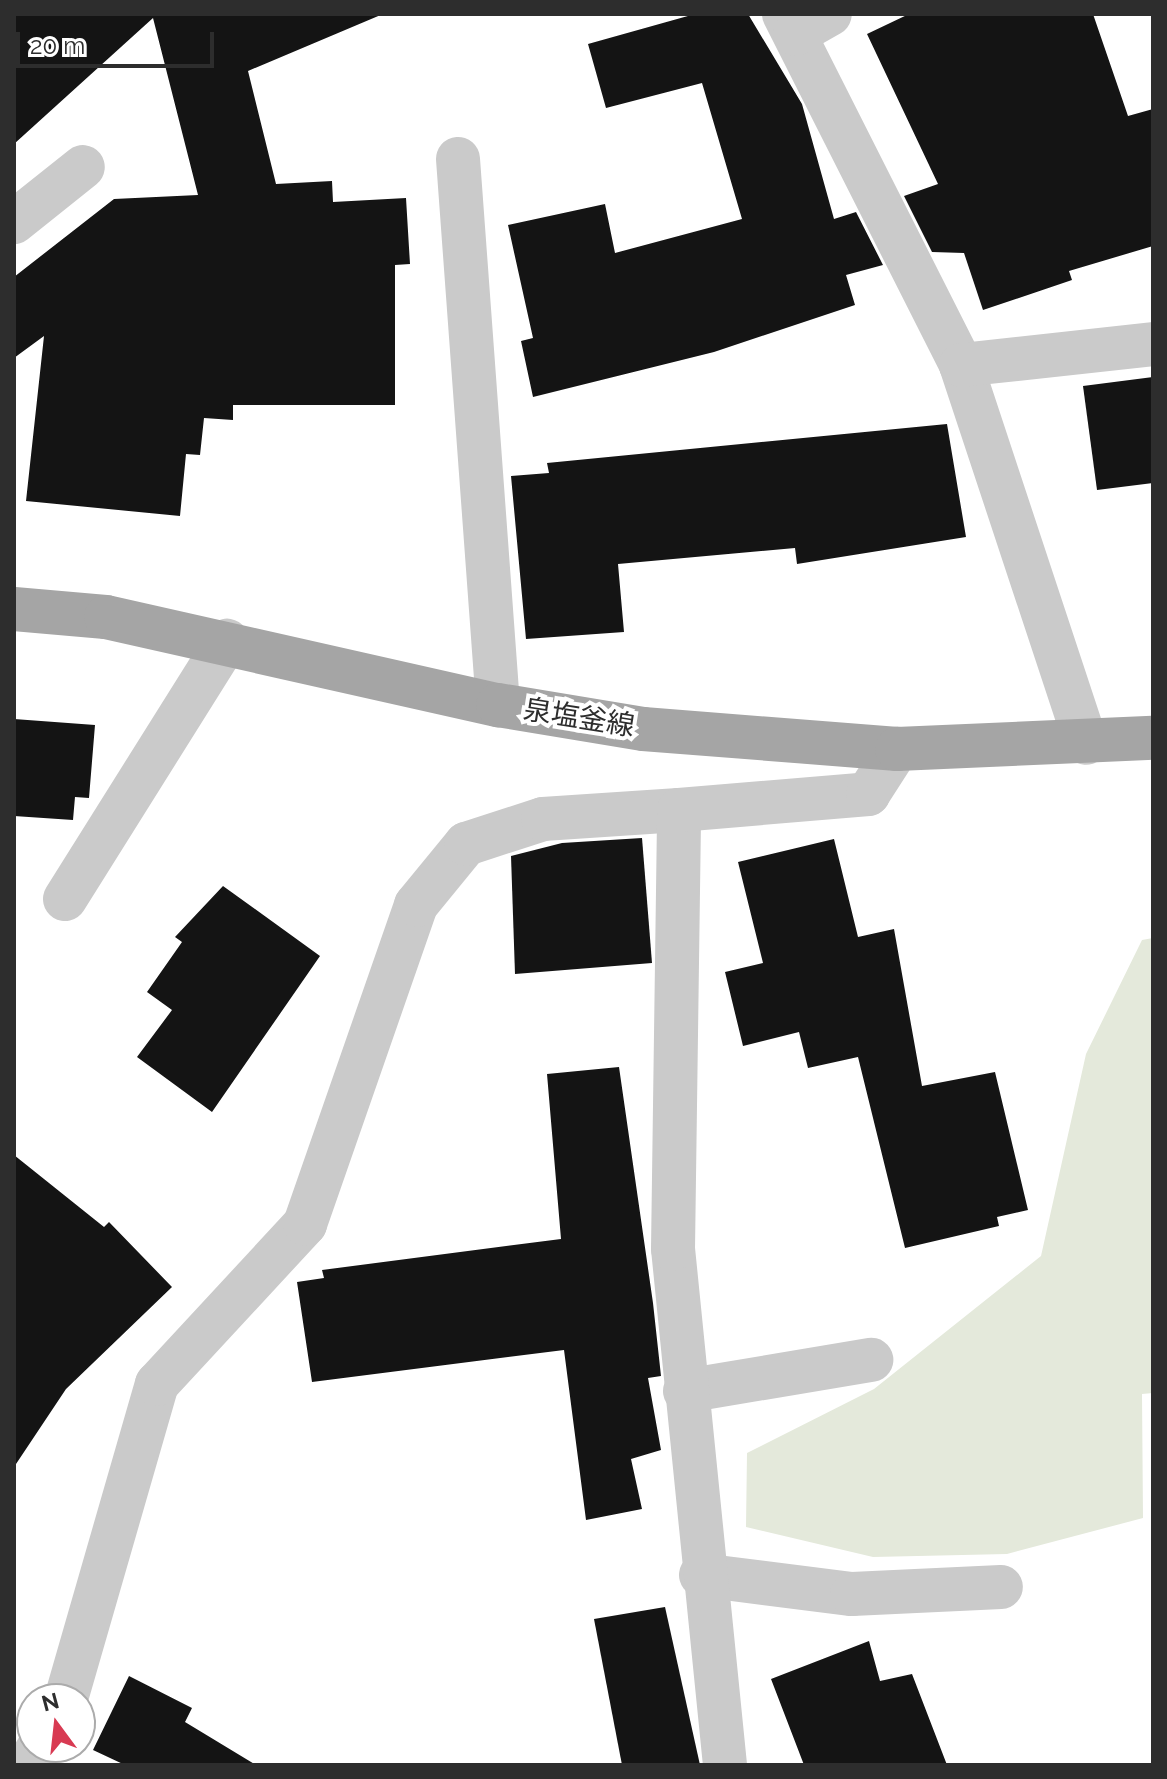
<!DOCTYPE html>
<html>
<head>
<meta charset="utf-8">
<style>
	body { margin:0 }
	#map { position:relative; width:1167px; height:1779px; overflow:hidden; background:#fff; font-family:Raleway,"Noto Sans JP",sans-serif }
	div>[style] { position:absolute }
	.green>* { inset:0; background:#e4e9db }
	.building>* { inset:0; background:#141414 }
	.minor>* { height:44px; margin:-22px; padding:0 22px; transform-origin:22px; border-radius:22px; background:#cacaca }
	.major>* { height:44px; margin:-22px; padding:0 22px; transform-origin:22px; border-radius:22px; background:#a5a5a5 }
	span { translate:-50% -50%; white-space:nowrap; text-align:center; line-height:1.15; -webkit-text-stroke:8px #fff; paint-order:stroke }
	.street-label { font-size:28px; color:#2d2d2d }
	.frame { position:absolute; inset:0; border:16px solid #2d2d2d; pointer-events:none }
	.north { position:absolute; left:16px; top:1683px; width:80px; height:80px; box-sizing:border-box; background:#fff; border:2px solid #ababab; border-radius:50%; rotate:345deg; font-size:22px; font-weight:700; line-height:32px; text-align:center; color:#2d2d2d }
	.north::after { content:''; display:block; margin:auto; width:28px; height:36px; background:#d83a52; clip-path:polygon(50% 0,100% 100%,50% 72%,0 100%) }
	.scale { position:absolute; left:16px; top:32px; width:198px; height:36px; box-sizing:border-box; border:4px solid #2d2d2d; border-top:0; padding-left:10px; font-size:24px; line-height:28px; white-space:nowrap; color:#2d2d2d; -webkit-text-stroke:6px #fff; paint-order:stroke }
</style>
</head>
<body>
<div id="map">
	<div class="green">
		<div style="clip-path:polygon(1153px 938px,1153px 1393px,1142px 1394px,1143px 1518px,1007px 1554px,873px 1557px,746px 1527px,747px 1453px,874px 1389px,1041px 1256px,1086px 1054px,1142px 940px)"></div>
	</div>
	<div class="building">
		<div style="clip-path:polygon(14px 14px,383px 14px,248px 71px,276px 184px,332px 181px,333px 202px,406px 198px,410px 264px,395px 265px,395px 405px,233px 405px,233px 420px,204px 418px,200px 455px,186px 454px,180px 516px,26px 501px,44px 336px,14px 358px,14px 277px,114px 199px,198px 195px,153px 18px,14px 144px)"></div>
		<div style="clip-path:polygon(695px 14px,748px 14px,802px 104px,834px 219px,856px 212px,883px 265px,846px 275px,855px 305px,714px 352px,533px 397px,521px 341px,533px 338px,508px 225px,605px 204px,615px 253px,742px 219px,702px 83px,606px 108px,588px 44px)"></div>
		<div style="clip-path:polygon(909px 14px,1093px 14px,1128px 116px,1153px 109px,1153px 246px,1069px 271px,1072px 280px,983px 310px,964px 253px,932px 252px,904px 196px,938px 184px,867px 34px)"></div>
		<div style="clip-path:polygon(1153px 377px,1153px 483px,1097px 490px,1083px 386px)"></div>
		<div style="clip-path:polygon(947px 424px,966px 537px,797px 564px,795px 548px,618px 564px,624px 632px,526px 639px,511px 476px,549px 473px,547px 463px)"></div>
		<div style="clip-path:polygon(14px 719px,95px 725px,89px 798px,75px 797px,73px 820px,14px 816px)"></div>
		<div style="clip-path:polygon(642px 838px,652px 963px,515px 974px,511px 856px,562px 843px)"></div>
		<div style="clip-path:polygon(834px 839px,858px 937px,894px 929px,922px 1086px,995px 1072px,1028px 1210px,997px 1217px,999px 1226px,905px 1248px,858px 1057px,808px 1068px,799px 1032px,743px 1046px,725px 972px,763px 963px,738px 862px)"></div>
		<div style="clip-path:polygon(223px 886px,320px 956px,212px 1112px,137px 1057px,172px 1010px,147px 992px,182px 942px,175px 937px)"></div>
		<div style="clip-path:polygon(619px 1067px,653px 1303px,661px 1376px,648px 1378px,661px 1450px,631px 1459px,642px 1509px,586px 1520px,564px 1350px,312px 1382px,297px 1282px,324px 1278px,322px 1270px,561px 1239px,547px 1074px)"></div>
		<div style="clip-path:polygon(14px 1155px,104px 1227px,109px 1222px,172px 1287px,66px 1389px,14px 1467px)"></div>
		<div style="clip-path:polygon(665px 1607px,700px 1765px,622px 1765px,594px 1619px)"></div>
		<div style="clip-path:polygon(869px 1641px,880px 1681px,912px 1674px,947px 1765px,804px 1765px,771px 1679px)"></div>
		<div style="clip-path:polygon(129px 1676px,192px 1708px,185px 1722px,256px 1765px,125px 1765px,93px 1750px)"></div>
	</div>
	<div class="minor">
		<div style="left:784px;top:14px;width:393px;rotate:63.2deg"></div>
		<div style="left:961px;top:365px;width:398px;rotate:71.7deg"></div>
		<div style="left:795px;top:34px;width:40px;rotate:-29.7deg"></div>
		<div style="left:458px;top:159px;width:547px;rotate:85.81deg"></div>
		<div style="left:14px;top:222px;width:88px;rotate:-38.6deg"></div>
		<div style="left:961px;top:365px;width:193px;rotate:-6.2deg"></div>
		<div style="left:65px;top:899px;width:305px;rotate:-57.9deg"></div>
		<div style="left:685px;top:1391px;width:189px;rotate:-9.5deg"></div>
		<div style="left:701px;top:1575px;width:152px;rotate:7.2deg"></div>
		<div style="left:852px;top:1594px;width:149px;rotate:-2.7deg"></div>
		<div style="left:66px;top:1699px;width:328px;rotate:-73.9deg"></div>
		<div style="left:157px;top:1384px;width:218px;rotate:-47.2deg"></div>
		<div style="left:305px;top:1224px;width:338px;rotate:-70.8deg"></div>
		<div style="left:416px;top:905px;width:79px;rotate:-50.7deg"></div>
		<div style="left:466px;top:844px;width:81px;rotate:-18deg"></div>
		<div style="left:543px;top:819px;width:136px;rotate:-3.8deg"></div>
		<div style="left:28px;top:1765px;width:21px;rotate:-59deg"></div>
		<div style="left:725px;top:1765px;width:519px;rotate:-95.75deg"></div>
		<div style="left:673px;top:1249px;width:439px;rotate:-89.2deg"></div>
		<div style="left:679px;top:810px;width:190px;rotate:-4.8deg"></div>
		<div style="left:868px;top:794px;width:54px;rotate:-57.2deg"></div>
	</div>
	<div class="major">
		<div style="left:14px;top:609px;width:92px;rotate:5deg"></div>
		<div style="left:106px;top:617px;width:402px;rotate:12.7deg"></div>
		<div style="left:498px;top:705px;width:147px;rotate:9.4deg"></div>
		<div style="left:643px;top:729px;width:255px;rotate:4.5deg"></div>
		<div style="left:897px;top:749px;width:256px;rotate:-2.5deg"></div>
	</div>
	<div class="street-label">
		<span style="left:579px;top:718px;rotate:9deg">泉塩釜線</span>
	</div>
	<div class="frame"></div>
	<div class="north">N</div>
	<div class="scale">20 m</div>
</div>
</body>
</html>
